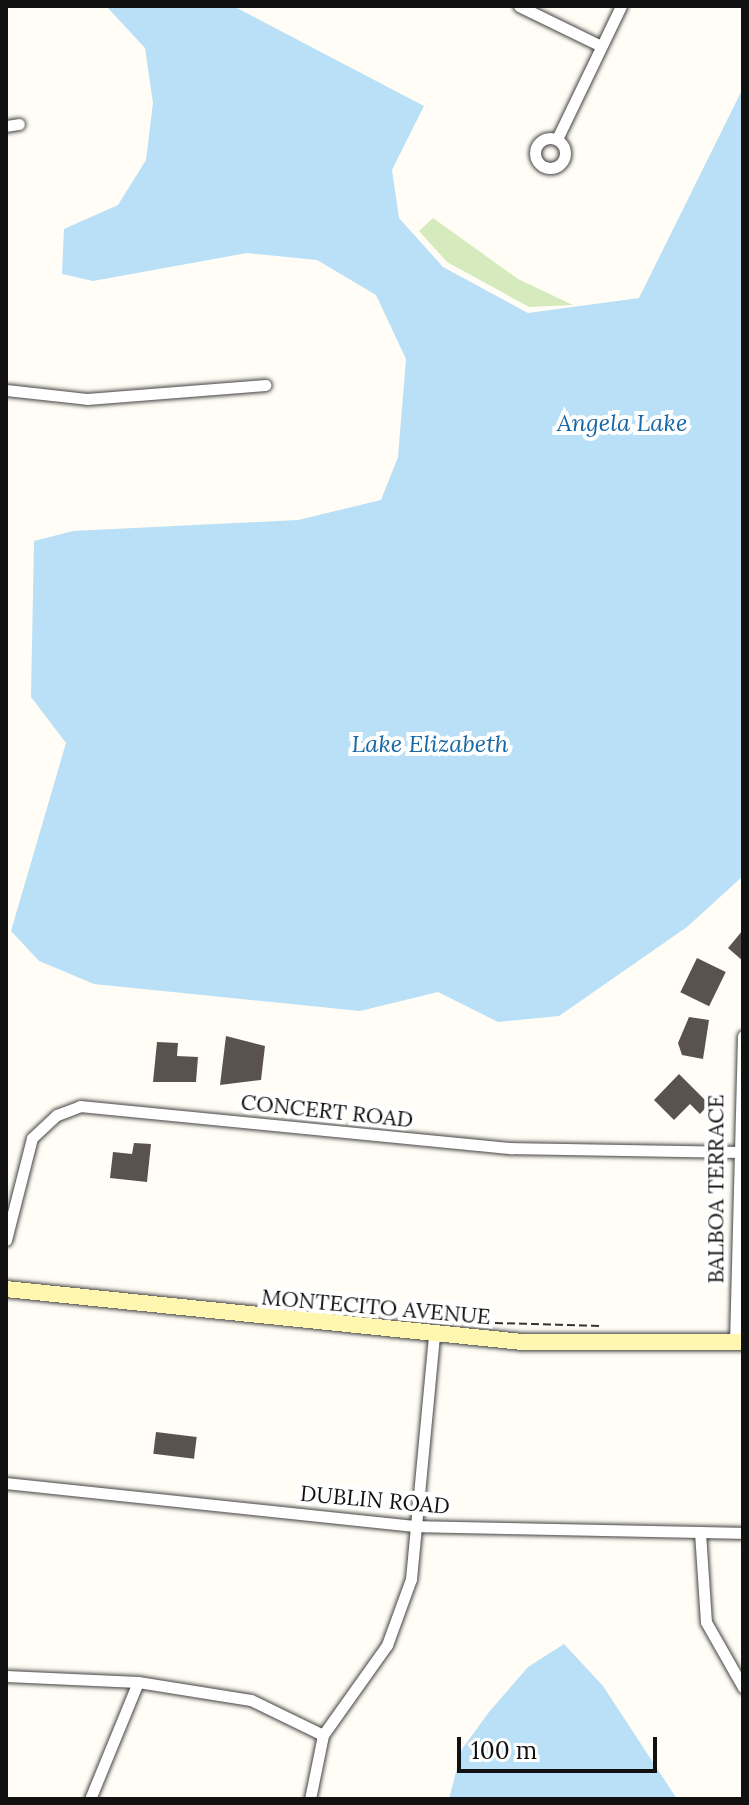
<!DOCTYPE html>
<html>
<head>
<meta charset="utf-8">
<style>
	body { margin:0 }
	#map { position:relative; width:749px; height:1805px; overflow:hidden; background:#fffdf5; font-family:Lora,serif }
	div>[style] { position:absolute }
	.green>* { inset:0; background:#d5ebbd }
	.water>* { inset:0; background:#b9e0f7 }
	.building>* { inset:0; background:#5a524d; transform-origin:0 0 }
	.path>* { height:2px; margin-top:-1px; transform-origin:0; background:repeating-linear-gradient(90deg,#333 0 8px,transparent 0 12px) }
	.roads { filter:drop-shadow(0 0 2px #444) drop-shadow(0 0 2px #444) }
	.street>* { height:11px; margin:-5.5px; padding:0 5.5px; transform-origin:5.5px; border-radius:5.5px; background:#fff }
	.street>.ring { margin:-5.5px; padding:0; box-sizing:content-box; background:none; border:11px solid #fff; border-radius:50% }
	.secondary>* { height:16px; margin:-8px; padding:0 8px; transform-origin:8px; border-radius:8px; background:#fff6b0 }
	span { translate:-50% -50%; white-space:nowrap; text-align:center; line-height:1.15; -webkit-text-stroke:8px #fff; paint-order:stroke }
	.street-label { font-size:22px; color:#111 }
	.water-label { font-size:24px; color:#1768a6; font-style:italic }
	.frame { position:absolute; inset:0; border:8px solid #111; pointer-events:none }
	.scale { position:absolute; left:457px; top:1737px; width:200px; height:36px; box-sizing:border-box; border:4px solid #111; border-top:0; padding-left:10px; font-size:24px; line-height:28px; white-space:nowrap; color:#111; -webkit-text-stroke:6px #fff; paint-order:stroke }
</style>
</head>
<body>
<div id="map">
	<div class="green">
		<div style="clip-path:polygon(433px 218px,518px 279px,573px 305px,529px 307px,447px 262px,419px 231px)"></div>
	</div>
	<div class="water">
		<div style="clip-path:polygon(106px 6px,233px 6px,424px 106px,392px 170px,399px 218px,443px 267px,528px 313px,639px 298px,743px 88px,743px 876px,687px 927px,559px 1016px,498px 1022px,438px 992px,360px 1011px,94px 984px,39px 961px,11px 931px,66px 743px,31px 697px,34px 541px,73px 531px,298px 520px,381px 500px,398px 457px,406px 359px,376px 295px,317px 260px,247px 253px,93px 281px,62px 274px,64px 229px,118px 205px,146px 160px,153px 103px,145px 48px)"></div>
		<div style="clip-path:polygon(564px 1644px,603px 1686px,677px 1799px,449px 1799px,462px 1749px,489px 1712px,528px 1667px)"></div>
	</div>
	<div class="building">
		<div style="clip-path:polygon(743px 930px,743px 961px,728px 948px)"></div>
		<div style="left:697px;top:958px;width:32px;height:38px;rotate:26deg"></div>
		<div style="clip-path:polygon(689px 1017px,709px 1020px,703px 1059px,682px 1055px,678px 1043px)"></div>
		<div style="clip-path:polygon(226px 1036px,265px 1046px,261px 1080px,220px 1085px)"></div>
		<div style="clip-path:polygon(157px 1042px,178px 1043px,177px 1056px,198px 1057px,196px 1082px,153px 1082px)"></div>
		<div style="clip-path:polygon(679px 1074px,709px 1104px,700px 1114px,690px 1104px,674px 1120px,654px 1100px)"></div>
		<div style="clip-path:polygon(134px 1143px,151px 1144px,147px 1182px,110px 1178px,113px 1152px,132px 1154px)"></div>
		<div style="left:156px;top:1432px;width:41px;height:22px;rotate:7deg"></div>
	</div>
	<div class="path">
		<div style="left:495px;top:1323px;width:106px;rotate:1.6deg"></div>
	</div>
	<div class="roads">
		<div class="street">
			<div style="left:519px;top:6px;width:91px;rotate:26deg"></div>
			<div style="left:6px;top:126px;width:13px;rotate:-9deg"></div>
			<div class="ring" style="left:535px;top:138px;width:19px;height:19px"></div>
			<div style="left:557px;top:139px;width:148px;rotate:-64.3deg"></div>
			<div style="left:6px;top:390px;width:81px;rotate:6.3deg"></div>
			<div style="left:87px;top:399px;width:179px;rotate:-4.5deg"></div>
			<div style="left:6px;top:1240px;width:105px;rotate:-75.7deg"></div>
			<div style="left:32px;top:1138px;width:34px;rotate:-43deg"></div>
			<div style="left:57px;top:1115px;width:25px;rotate:-21deg"></div>
			<div style="left:80px;top:1106px;width:433px;rotate:5.6deg"></div>
			<div style="left:511px;top:1148px;width:224px;rotate:1deg"></div>
			<div style="left:735px;top:1342px;width:306px;rotate:-88.5deg"></div>
			<div style="left:6px;top:1483px;width:410px;rotate:6deg"></div>
			<div style="left:414px;top:1526px;width:329px;rotate:1.2deg"></div>
			<div style="left:700px;top:1532px;width:90px;rotate:86.2deg"></div>
			<div style="left:706px;top:1622px;width:75px;rotate:60.4deg"></div>
			<div style="left:6px;top:1676px;width:132px;rotate:2.6deg"></div>
			<div style="left:138px;top:1682px;width:114px;rotate:9.1deg"></div>
			<div style="left:251px;top:1700px;width:80px;rotate:25.9deg"></div>
			<div style="left:90px;top:1799px;width:126px;rotate:-67.7deg"></div>
			<div style="left:310px;top:1799px;width:65px;rotate:-78.5deg"></div>
			<div style="left:323px;top:1735px;width:110px;rotate:-54.6deg"></div>
			<div style="left:387px;top:1645px;width:70px;rotate:-70deg"></div>
			<div style="left:411px;top:1579px;width:245px;rotate:-84.6deg"></div>
		</div>
		<div class="secondary">
			<div style="left:6px;top:1289px;width:519px;rotate:5.86deg"></div>
			<div style="left:522px;top:1342px;width:221px"></div>
		</div>
	</div>
	<div class="street-label">
		<span style="left:327px;top:1111px;rotate:6deg">CONCERT ROAD</span>
		<span style="left:716px;top:1189px;rotate:-90deg">BALBOA TERRACE</span>
		<span style="left:376px;top:1307px;rotate:5deg">MONTECITO AVENUE</span>
		<span style="left:375px;top:1500px;rotate:5deg">DUBLIN ROAD</span>
	</div>
	<div class="water-label">
		<span style="left:622px;top:423px">Angela Lake</span>
		<span style="left:430px;top:744px">Lake Elizabeth</span>
	</div>
	<div class="frame"></div>
	<div class="scale">100 m</div>
</div>
</body>
</html>
